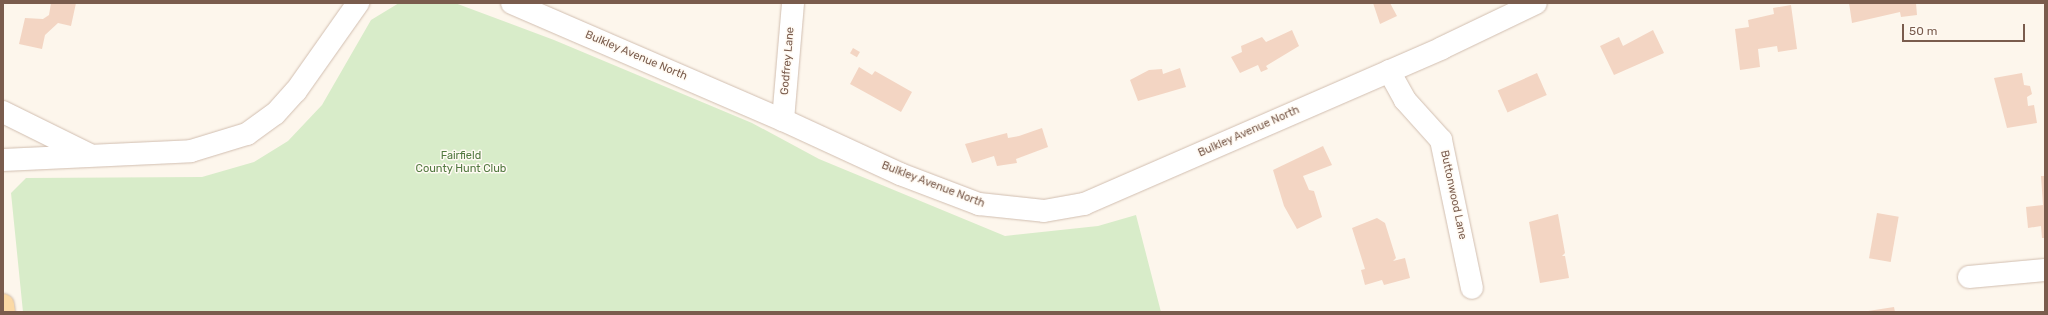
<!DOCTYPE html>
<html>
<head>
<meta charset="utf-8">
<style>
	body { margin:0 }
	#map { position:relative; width:2048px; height:315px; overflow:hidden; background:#fdf6ec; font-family:Rubik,sans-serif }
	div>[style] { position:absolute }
	.green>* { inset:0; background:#d8ecc9 }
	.building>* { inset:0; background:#f3d5c3; transform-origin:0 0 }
	.roads { filter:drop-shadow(0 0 1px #d1beb0) drop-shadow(0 0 1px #d1beb0) }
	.minor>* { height:22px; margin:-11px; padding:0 11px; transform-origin:11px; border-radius:11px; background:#fff }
	.major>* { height:22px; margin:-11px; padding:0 11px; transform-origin:11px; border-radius:11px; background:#fbd9a5 }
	span { translate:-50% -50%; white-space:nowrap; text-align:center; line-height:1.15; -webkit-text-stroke:3px #fffaf3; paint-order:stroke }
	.street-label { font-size:11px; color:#7a5c4d }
	.park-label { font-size:11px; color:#537a41 }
	.frame { position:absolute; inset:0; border:4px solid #7a5c4d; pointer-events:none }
	.scale { position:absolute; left:1902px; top:24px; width:123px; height:18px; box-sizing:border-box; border:2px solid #7a5c4d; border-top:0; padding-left:5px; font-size:12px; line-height:14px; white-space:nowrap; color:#7a5c4d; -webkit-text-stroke:3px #fffaf3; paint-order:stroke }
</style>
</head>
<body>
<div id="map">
	<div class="green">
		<div style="clip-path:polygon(399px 3px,455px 3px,554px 40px,752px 123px,819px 159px,1005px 236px,1098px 226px,1136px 215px,1161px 312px,23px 312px,11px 193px,26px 178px,202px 177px,254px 162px,288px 141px,322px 105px,371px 20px)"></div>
	</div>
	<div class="building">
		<div style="clip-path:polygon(51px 3px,76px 3px,71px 26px,58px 23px,45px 35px,42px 49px,19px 44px,25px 18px,43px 19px,49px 15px)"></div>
		<div style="clip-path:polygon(1373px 3px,1390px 3px,1397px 16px,1380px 24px)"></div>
		<div style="clip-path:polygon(1849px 3px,1916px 3px,1917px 15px,1901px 17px,1900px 12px,1852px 23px)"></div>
		<div style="clip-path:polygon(1791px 5px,1797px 49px,1778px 52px,1777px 46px,1758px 49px,1760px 67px,1740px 70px,1735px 29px,1749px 27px,1748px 20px,1774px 14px,1773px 8px)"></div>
		<div style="clip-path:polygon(1292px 30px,1299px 46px,1266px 66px,1268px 69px,1261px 72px,1258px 65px,1240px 73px,1231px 57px,1242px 52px,1241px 46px,1262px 37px,1266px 42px)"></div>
		<div style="clip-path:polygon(1653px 30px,1664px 53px,1614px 75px,1600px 46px,1619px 37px,1623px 46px)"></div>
		<div style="left:853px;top:48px;width:8px;height:6px;rotate:30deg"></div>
		<div style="clip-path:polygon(859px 67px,872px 75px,875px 71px,912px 92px,901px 112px,850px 84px)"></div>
		<div style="clip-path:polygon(1180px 68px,1186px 87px,1138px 101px,1130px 80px,1149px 70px,1162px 69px,1163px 74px)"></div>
		<div style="left:1537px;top:73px;width:24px;height:43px;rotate:66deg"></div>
		<div style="clip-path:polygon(2022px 73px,2024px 85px,2030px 86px,2032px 94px,2027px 97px,2028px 106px,2034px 105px,2037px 123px,2007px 128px,1994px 78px)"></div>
		<div style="clip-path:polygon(1042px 128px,1048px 147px,1016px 159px,1017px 163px,997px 166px,994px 156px,972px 163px,965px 144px,1007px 133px,1008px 138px,1019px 136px)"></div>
		<div style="clip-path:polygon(1323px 146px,1332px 165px,1303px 176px,1309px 190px,1314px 191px,1322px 217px,1297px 229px,1284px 206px,1273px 170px)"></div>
		<div style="clip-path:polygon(2041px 176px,2045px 176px,2045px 238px,2042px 238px,2041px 226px,2028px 228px,2026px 207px,2043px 205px)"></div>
		<div style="left:1877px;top:213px;width:22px;height:46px;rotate:10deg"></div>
		<div style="clip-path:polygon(1558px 214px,1565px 253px,1562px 256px,1565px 256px,1569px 278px,1540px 283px,1529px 222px)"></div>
		<div style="clip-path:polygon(1377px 218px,1385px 223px,1396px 258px,1393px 261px,1405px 258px,1410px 278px,1384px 285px,1382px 280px,1365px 285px,1361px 270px,1365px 269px,1352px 228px)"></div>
		<div style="clip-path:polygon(1894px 307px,1895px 312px,1868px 312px,1868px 311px)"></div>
	</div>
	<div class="roads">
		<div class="minor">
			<div style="left:512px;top:3px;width:295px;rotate:23.4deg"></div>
			<div style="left:783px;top:120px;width:129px;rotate:24.8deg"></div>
			<div style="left:900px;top:174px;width:85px;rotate:20.8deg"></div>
			<div style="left:979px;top:204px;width:65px;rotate:6.1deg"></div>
			<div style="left:1044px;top:211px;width:41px;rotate:-9.9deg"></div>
			<div style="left:1084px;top:204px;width:391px;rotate:-23.5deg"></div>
			<div style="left:1442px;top:48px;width:104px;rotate:-25.6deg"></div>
			<div style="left:1389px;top:71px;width:33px;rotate:61deg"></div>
			<div style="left:1405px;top:100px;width:54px;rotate:48deg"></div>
			<div style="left:1441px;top:140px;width:151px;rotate:78.2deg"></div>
			<div style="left:3px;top:112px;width:95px;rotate:26.3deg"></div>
			<div style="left:783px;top:120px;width:117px;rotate:-85.1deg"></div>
			<div style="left:3px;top:160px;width:188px;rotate:-2.7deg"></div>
			<div style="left:191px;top:151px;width:59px;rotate:-16.9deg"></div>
			<div style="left:247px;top:134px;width:34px;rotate:-36deg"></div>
			<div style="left:275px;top:114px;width:31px;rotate:-48deg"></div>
			<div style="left:296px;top:91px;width:108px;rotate:-54.8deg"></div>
			<div style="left:1969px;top:277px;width:76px;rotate:-5.3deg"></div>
		</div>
		<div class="major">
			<div style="left:3px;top:305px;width:7px;rotate:82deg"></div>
		</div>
	</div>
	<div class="street-label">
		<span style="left:636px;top:56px;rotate:23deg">Bulkley Avenue North</span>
		<span style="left:788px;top:61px;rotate:-85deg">Godfrey Lane</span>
		<span style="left:1249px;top:132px;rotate:-24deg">Bulkley Avenue North</span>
		<span style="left:933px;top:185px;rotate:21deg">Bulkley Avenue North</span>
		<span style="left:1453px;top:195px;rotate:78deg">Buttonwood Lane</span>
	</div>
	<div class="park-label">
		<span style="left:461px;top:163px">Fairfield<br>County Hunt Club</span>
	</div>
	<div class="frame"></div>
	<div class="scale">50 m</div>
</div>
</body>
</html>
